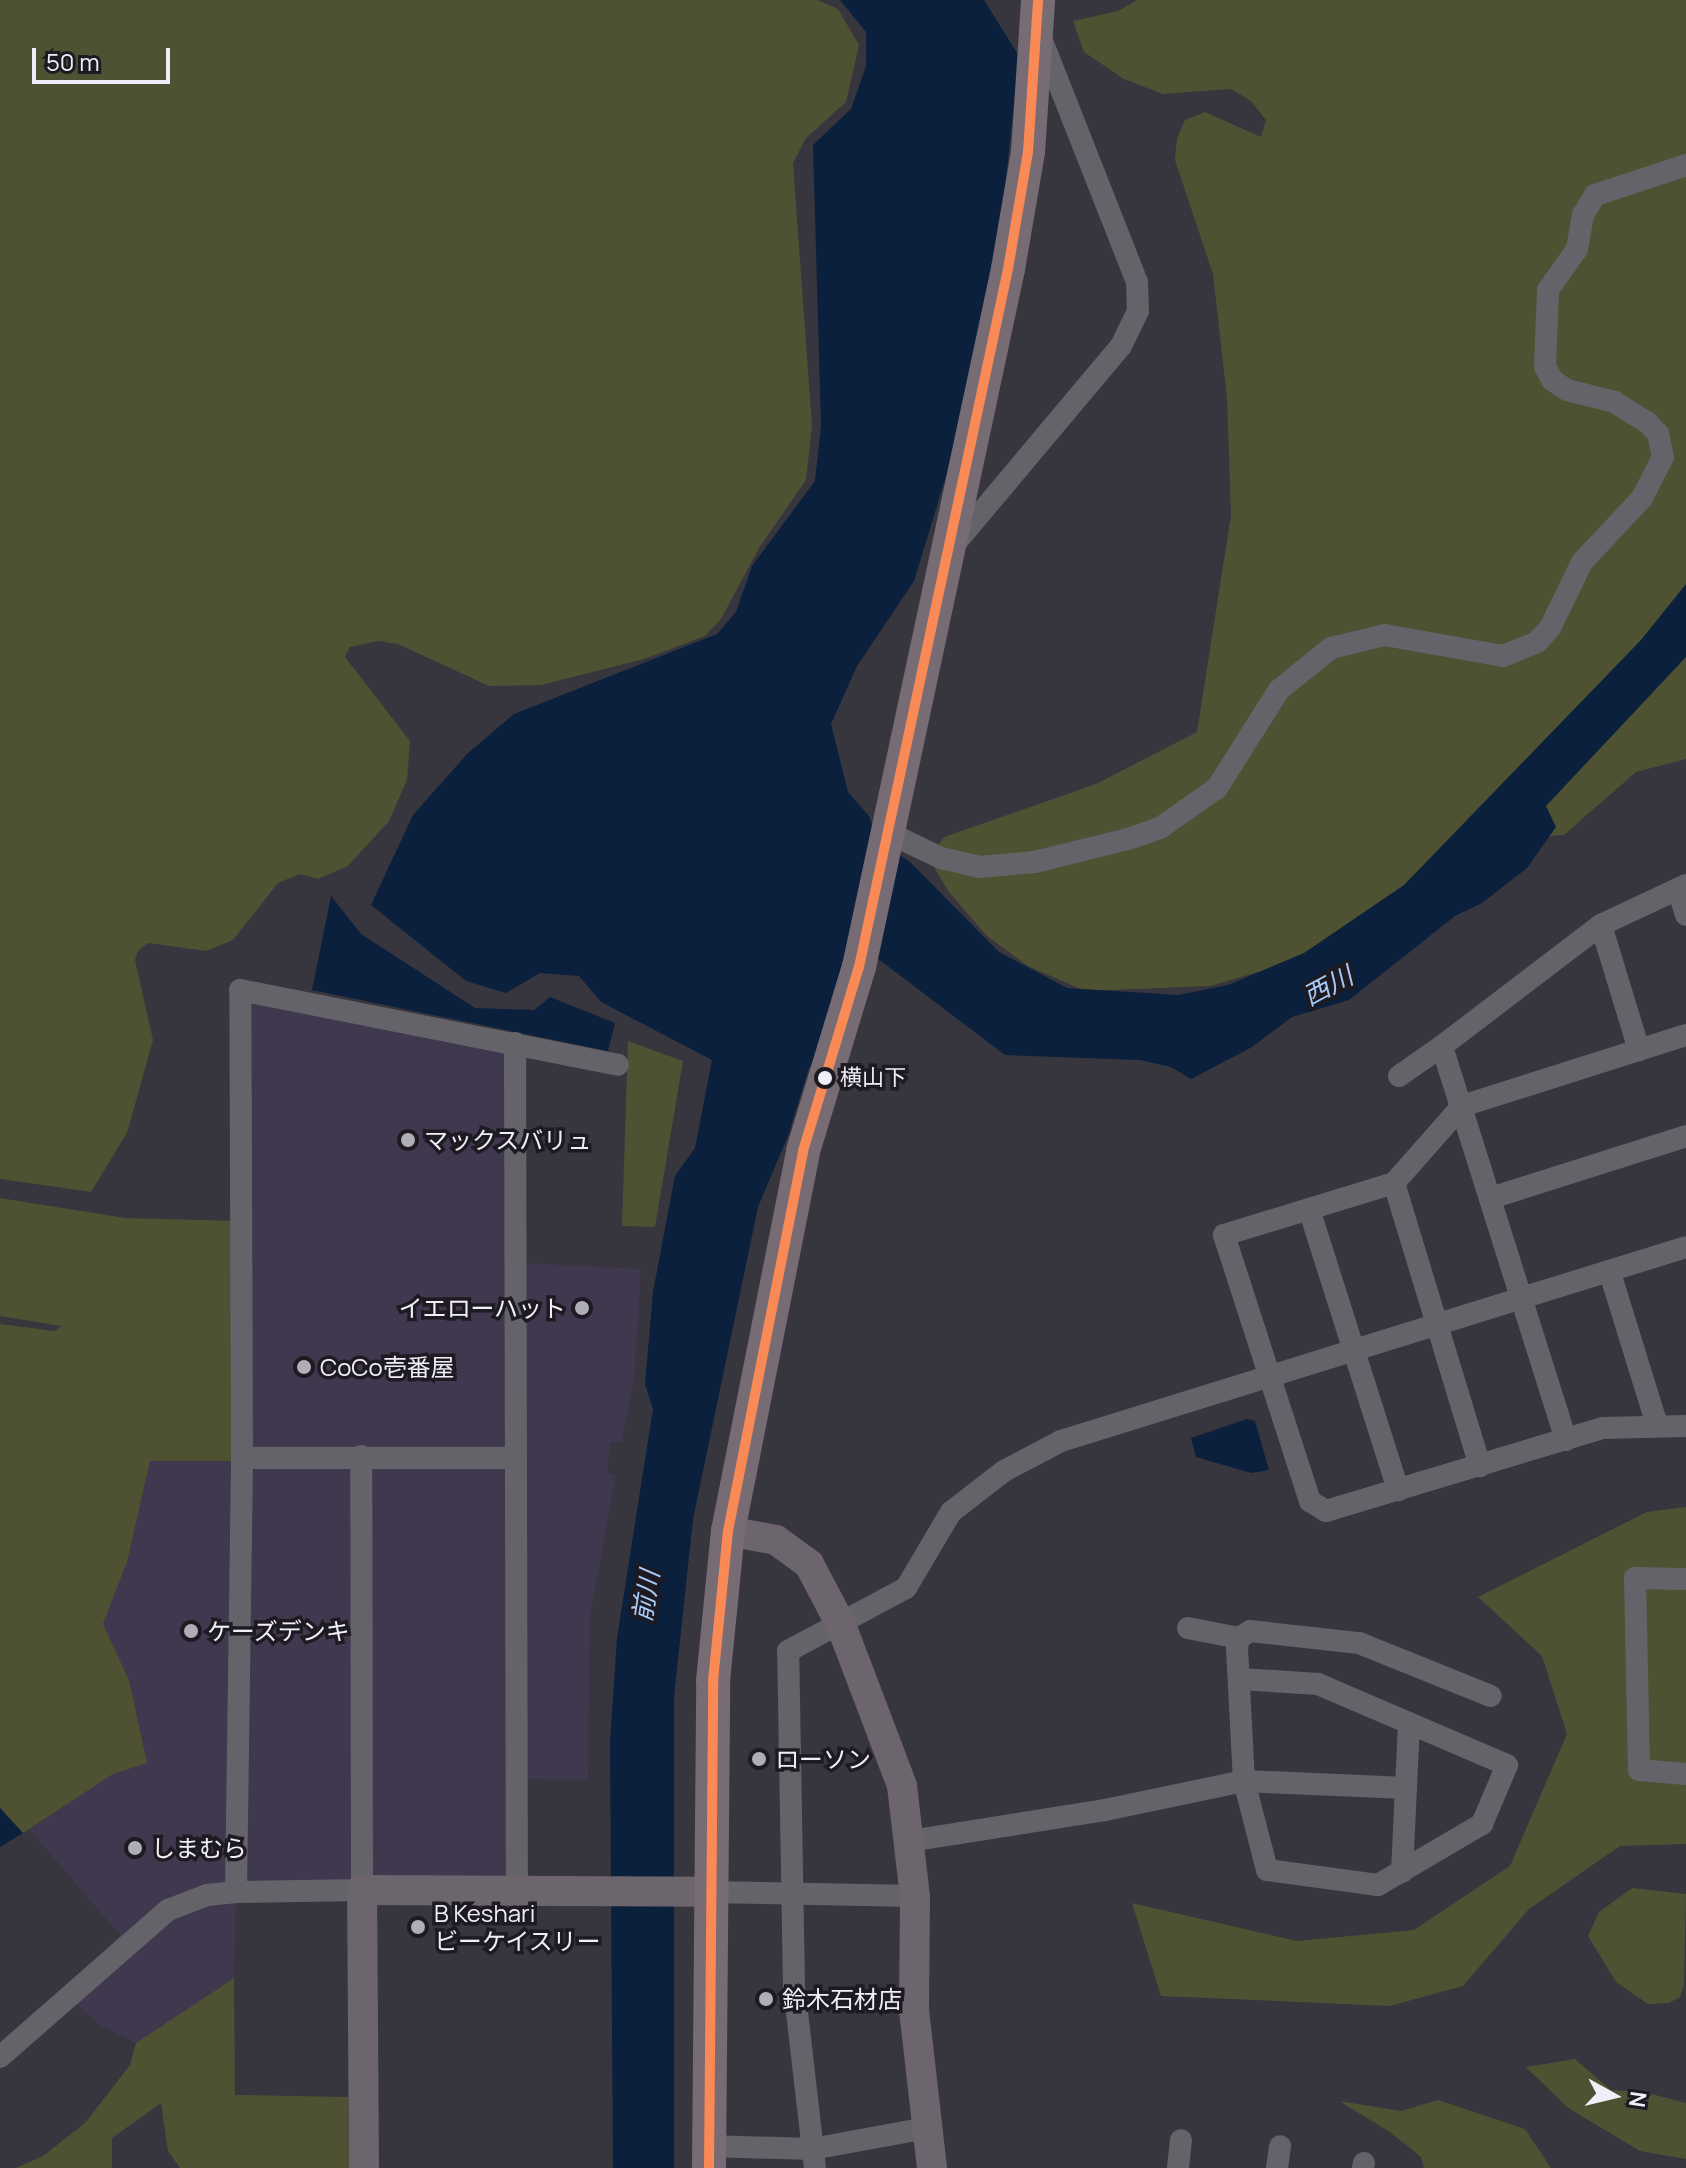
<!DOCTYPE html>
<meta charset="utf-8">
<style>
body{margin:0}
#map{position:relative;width:1686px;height:2168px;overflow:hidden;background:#37353e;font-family:Manrope,"Noto Sans JP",sans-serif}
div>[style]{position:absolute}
.built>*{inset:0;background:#3f384e}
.green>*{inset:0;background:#4e5232}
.water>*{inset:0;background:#0a203c}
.street>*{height:22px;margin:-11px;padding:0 11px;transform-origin:11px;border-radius:11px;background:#65636a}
.secondary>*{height:30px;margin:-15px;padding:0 15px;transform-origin:15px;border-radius:15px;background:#6d656d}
.primary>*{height:34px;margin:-17px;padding:0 17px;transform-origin:17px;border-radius:17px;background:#776b74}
.bus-1>*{height:10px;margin:-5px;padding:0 5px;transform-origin:5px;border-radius:5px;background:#f98a56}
.dots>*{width:22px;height:22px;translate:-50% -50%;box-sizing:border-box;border:4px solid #1d1a22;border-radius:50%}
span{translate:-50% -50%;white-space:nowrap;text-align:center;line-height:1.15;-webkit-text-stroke:7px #1d1a22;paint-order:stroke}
.bus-label{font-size:22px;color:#f1eef9}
.left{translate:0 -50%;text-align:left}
.poi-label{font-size:24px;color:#f1eef9}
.right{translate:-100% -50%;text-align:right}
.water-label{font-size:26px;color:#a5caf8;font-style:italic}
.north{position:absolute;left:1574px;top:2056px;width:80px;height:80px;-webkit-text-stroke:6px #1d1a22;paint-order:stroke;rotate:98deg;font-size:22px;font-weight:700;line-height:32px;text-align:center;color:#f1eef9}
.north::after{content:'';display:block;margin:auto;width:28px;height:36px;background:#f1eef9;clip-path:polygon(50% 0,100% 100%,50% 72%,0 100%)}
.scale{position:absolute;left:32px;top:48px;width:138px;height:36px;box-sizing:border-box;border:4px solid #f1eef9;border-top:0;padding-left:10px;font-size:24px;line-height:28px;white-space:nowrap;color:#f1eef9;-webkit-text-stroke:6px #1d1a22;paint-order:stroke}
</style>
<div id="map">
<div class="built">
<i style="clip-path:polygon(243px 996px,527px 1054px,524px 1263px,641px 1269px,634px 1379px,622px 1442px,611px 1442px,607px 1473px,616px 1475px,590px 1616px,588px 1780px,522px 1779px,524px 1904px,236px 1899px,234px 1978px,136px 2043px,100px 2025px,63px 1993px,120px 1935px,29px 1829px,113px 1774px,129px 1680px,103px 1624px,127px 1562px,150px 1461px,232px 1461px)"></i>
</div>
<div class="green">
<i style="clip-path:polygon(0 0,817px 0,838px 9px,859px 45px,846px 102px,806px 138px,793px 163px,812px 426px,806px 480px,759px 548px,721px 619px,705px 636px,644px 659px,541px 685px,489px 686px,398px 644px,378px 641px,350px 647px,345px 657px,410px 741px,407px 780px,389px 821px,348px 866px,318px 879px,300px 874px,278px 883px,233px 940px,206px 951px,148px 943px,138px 951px,135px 960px,153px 1040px,127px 1133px,91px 1192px,0 1179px)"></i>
<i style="clip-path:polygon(1137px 0,1686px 0,1686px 759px,1636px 772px,1564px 835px,1447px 844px,1383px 909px,1303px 959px,1210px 986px,1085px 991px,1028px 966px,987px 936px,948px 891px,929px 858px,944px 837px,1096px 784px,1197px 732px,1231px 515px,1227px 398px,1213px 274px,1175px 160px,1177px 138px,1185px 120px,1205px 112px,1261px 137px,1266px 120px,1251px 101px,1231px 89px,1163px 94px,1124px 79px,1084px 52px,1073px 21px,1118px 11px)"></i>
<i style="clip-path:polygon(628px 1041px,683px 1061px,655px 1227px,622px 1226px)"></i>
<i style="clip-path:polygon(0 1198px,125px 1218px,237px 1221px,233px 1461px,150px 1461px,127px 1562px,103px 1624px,129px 1680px,147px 1763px,113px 1774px,23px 1833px,0 1808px,0 1324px,55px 1331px,61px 1326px,0 1316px)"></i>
<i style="clip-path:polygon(1686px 1507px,1686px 1844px,1620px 1846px,1529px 1909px,1463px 1986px,1390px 2006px,1161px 1996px,1132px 1903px,1297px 1941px,1414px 1930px,1510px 1866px,1567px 1734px,1542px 1656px,1478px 1597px,1647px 1512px)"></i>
<i style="clip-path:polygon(1632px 1888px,1686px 1894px,1684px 1985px,1680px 1997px,1669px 2003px,1648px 2004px,1616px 1982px,1588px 1936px,1599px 1912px)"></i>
<i style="clip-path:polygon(234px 1978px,235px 2095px,348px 2097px,349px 2168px,180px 2168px,168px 2151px,161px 2103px,112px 2138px,112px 2168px,16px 2168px,43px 2156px,85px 2123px,130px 2065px,136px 2043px)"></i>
<i style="clip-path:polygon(1575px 2059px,1611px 2090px,1644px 2092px,1686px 2103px,1686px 2159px,1640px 2151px,1568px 2108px,1526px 2067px)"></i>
<i style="clip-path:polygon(1438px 2100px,1525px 2129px,1551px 2168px,1424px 2168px,1421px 2157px,1390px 2132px,1339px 2101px,1401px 2111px)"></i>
</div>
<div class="water">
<i style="clip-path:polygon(840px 0,984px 0,1019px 56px,999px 245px,950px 463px,914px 581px,857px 666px,831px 724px,848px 792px,869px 816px,876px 837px,911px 863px,999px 952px,1067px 988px,1178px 995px,1228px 985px,1304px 953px,1404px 885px,1641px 640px,1686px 584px,1686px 657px,1546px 806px,1556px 827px,1527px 868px,1482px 903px,1455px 916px,1349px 1000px,1292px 1017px,1252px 1047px,1191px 1079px,1171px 1067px,1140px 1060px,1005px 1055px,848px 936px,826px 1047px,809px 1068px,788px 1136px,758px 1207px,693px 1519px,674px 1697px,674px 2168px,613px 2168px,610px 1741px,617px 1638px,653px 1409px,645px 1384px,653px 1292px,675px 1176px,695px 1148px,712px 1060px,601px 1002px,579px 976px,540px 973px,506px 993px,466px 981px,371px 905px,413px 815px,468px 753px,514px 714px,717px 634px,736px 612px,752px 566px,815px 481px,821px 426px,813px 145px,851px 109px,866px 66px,866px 32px)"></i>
<i style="clip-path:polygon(331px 896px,361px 934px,475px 1008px,534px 1010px,550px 997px,615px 1023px,608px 1051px,312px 990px)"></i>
<i style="clip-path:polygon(1247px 1419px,1255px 1421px,1269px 1470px,1251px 1473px,1196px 1457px,1191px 1438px)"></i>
<i style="clip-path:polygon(0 1808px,23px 1833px,0 1847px)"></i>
</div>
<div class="street">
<i style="left:953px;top:546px;width:261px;rotate:-50deg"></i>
<i style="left:1121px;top:346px;width:39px;rotate:-64deg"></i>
<i style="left:1138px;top:311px;width:29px;rotate:-92deg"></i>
<i style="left:1137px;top:282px;width:264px;rotate:-111.5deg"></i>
<i style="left:889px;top:833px;width:58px;rotate:25.7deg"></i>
<i style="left:941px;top:858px;width:39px;rotate:13deg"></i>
<i style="left:979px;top:867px;width:56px;rotate:-5.1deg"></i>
<i style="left:1035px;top:862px;width:96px;rotate:-13.9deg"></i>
<i style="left:1128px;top:839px;width:34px;rotate:-19deg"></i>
<i style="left:1160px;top:828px;width:70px;rotate:-35.1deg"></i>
<i style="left:1217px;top:788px;width:116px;rotate:-57.7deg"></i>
<i style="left:1279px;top:690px;width:67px;rotate:-38.9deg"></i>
<i style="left:1331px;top:648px;width:56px;rotate:-13.5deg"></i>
<i style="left:1385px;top:635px;width:120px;rotate:10.1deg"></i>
<i style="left:1503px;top:656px;width:37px;rotate:-22deg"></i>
<i style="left:1537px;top:642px;width:19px;rotate:-47deg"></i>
<i style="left:1550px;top:628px;width:73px;rotate:-64.1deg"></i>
<i style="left:1582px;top:562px;width:88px;rotate:-46.8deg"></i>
<i style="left:1642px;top:498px;width:46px;rotate:-62.9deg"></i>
<i style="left:1663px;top:457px;width:24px;rotate:-102deg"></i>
<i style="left:1658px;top:434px;width:15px;rotate:-132deg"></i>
<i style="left:1648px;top:423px;width:39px;rotate:-148deg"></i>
<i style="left:1615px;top:402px;width:49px;rotate:-166deg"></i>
<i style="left:1567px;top:390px;width:18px;rotate:-146deg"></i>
<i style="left:1552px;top:380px;width:16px;rotate:-117deg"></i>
<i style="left:1545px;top:366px;width:76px;rotate:-87.7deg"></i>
<i style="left:1548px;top:290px;width:50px;rotate:-54.7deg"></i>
<i style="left:1577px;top:249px;width:35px;rotate:-80deg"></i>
<i style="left:1583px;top:215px;width:23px;rotate:-59deg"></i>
<i style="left:1595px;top:195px;width:96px;rotate:-18.2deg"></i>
<i style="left:1678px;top:889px;width:27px;rotate:73deg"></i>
<i style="left:1601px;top:925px;width:131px;rotate:73.1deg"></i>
<i style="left:1686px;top:1035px;width:235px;rotate:162.4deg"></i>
<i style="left:1462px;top:1106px;width:103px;rotate:131.4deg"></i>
<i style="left:1394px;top:1183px;width:178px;rotate:163deg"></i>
<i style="left:1224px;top:1235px;width:280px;rotate:72.1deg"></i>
<i style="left:1310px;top:1501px;width:19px;rotate:32deg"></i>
<i style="left:1326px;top:1511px;width:289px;rotate:-16.7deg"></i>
<i style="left:1603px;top:1428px;width:83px;rotate:-1.4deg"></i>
<i style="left:515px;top:1043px;width:849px;rotate:89.87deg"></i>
<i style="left:1399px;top:1076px;width:52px;rotate:-34.9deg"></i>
<i style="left:1394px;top:1183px;width:296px;rotate:73.1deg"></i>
<i style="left:1491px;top:1198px;width:205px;rotate:-17.6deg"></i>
<i style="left:1309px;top:1209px;width:295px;rotate:72.4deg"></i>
<i style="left:1610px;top:1273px;width:159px;rotate:72.8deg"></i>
<i style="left:1566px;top:1440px;width:413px;rotate:-107.5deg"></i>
<i style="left:1442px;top:1046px;width:200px;rotate:-37.3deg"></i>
<i style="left:1601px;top:925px;width:94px;rotate:-25.2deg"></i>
<i style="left:242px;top:1458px;width:272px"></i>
<i style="left:1686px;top:1579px;width:51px;rotate:-178.9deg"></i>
<i style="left:1635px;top:1578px;width:192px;rotate:88.8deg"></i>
<i style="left:1639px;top:1770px;width:47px;rotate:4.9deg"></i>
<i style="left:1188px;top:1628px;width:52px;rotate:11.1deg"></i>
<i style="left:1239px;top:1638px;width:10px;rotate:101deg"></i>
<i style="left:1237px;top:1648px;width:133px;rotate:87deg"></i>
<i style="left:1244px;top:1781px;width:92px;rotate:75.5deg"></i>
<i style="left:1267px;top:1870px;width:112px;rotate:7.7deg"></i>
<i style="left:1378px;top:1885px;width:121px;rotate:-30.4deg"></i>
<i style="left:1482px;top:1824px;width:64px;rotate:-67deg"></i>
<i style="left:1507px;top:1765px;width:206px;rotate:-156.8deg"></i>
<i style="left:1318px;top:1684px;width:78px;rotate:-176.3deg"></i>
<i style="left:1239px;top:1638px;width:13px;rotate:-32deg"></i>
<i style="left:1250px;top:1631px;width:110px;rotate:6.3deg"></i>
<i style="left:1359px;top:1643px;width:142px;rotate:21.9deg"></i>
<i style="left:910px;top:1841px;width:197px;rotate:-9deg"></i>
<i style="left:1105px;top:1810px;width:142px;rotate:-11.8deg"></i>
<i style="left:1244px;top:1781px;width:162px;rotate:2.5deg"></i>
<i style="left:1402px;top:1872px;width:149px;rotate:-87.3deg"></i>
<i style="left:236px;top:1892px;width:434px;rotate:-89.2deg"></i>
<i style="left:242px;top:1458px;width:468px;rotate:-90.2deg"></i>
<i style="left:240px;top:990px;width:385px;rotate:11.2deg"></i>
<i style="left:710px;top:1892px;width:205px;rotate:1.1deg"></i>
<i style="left:0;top:2057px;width:223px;rotate:-41.2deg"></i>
<i style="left:168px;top:1910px;width:42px;rotate:-21deg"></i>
<i style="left:207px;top:1895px;width:29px;rotate:-6deg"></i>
<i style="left:236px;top:1892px;width:126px;rotate:-0.9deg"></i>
<i style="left:362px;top:1890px;width:434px;rotate:-90.1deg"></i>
<i style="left:709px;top:2146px;width:103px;rotate:1.7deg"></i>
<i style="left:812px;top:2149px;width:116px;rotate:-10.4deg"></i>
<i style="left:815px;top:2168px;width:183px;rotate:-96.6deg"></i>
<i style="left:794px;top:1986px;width:335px;rotate:-91deg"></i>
<i style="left:788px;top:1651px;width:134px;rotate:-28.1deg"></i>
<i style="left:906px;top:1588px;width:88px;rotate:-59.4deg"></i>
<i style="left:951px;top:1512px;width:67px;rotate:-37.7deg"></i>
<i style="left:1004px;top:1471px;width:64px;rotate:-27.8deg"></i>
<i style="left:1061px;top:1441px;width:654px;rotate:-17.24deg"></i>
<i style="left:1178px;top:2168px;width:28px;rotate:-84deg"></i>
<i style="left:1277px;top:2168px;width:22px;rotate:-82deg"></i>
<i style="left:1363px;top:2168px;width:5px;rotate:-79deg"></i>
</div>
<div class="secondary">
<i style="left:728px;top:1531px;width:49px;rotate:10.6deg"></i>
<i style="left:776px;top:1540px;width:41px;rotate:36deg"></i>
<i style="left:809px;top:1564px;width:69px;rotate:62.3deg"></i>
<i style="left:841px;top:1625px;width:172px;rotate:69.2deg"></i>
<i style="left:902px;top:1786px;width:111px;rotate:83.3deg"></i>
<i style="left:915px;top:1896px;width:114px;rotate:90.5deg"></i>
<i style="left:914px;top:2010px;width:159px;rotate:83.5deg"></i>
<i style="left:364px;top:2168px;width:278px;rotate:-90.4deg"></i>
<i style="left:362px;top:1890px;width:348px;rotate:0.3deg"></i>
</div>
<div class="primary">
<i style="left:709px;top:2168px;width:487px;rotate:-89.5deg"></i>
<i style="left:713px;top:1681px;width:151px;rotate:-84.3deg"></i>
<i style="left:728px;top:1531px;width:387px;rotate:-78.8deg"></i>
<i style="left:803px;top:1151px;width:192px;rotate:-73.1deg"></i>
<i style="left:859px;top:967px;width:714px;rotate:-77.95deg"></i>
<i style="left:1008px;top:269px;width:119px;rotate:-80.3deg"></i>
<i style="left:1028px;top:152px;width:152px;rotate:-86.2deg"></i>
</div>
<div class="bus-1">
<i style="left:709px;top:2168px;width:487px;rotate:-89.5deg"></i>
<i style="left:713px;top:1681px;width:151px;rotate:-84.3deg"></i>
<i style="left:728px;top:1531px;width:387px;rotate:-78.8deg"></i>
<i style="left:803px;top:1151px;width:192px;rotate:-73.1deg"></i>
<i style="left:859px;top:967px;width:714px;rotate:-77.95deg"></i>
<i style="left:1008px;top:269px;width:119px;rotate:-80.3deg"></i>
<i style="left:1028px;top:152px;width:152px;rotate:-86.2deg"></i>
</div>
<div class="dots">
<i style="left:825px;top:1078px;background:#f1eef9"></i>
<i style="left:408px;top:1140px;background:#b0adb8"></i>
<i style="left:582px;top:1308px;background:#b0adb8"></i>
<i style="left:304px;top:1367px;background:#b0adb8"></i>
<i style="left:191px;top:1631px;background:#b0adb8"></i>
<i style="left:759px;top:1759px;background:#b0adb8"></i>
<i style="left:135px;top:1848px;background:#b0adb8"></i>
<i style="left:418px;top:1927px;background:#b0adb8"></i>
<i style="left:766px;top:1999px;background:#b0adb8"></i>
</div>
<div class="bus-label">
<span class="left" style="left:840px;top:1078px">横山下</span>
</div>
<div class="poi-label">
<span class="left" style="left:424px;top:1140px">マックスバリュ</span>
<span class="right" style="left:566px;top:1308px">イエローハット</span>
<span class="left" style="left:320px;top:1367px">CoCo壱番屋</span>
<span class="left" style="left:207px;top:1631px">ケーズデンキ</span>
<span class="left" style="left:775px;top:1759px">ローソン</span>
<span class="left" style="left:151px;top:1848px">しまむら</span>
<span class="left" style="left:434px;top:1927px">B Keshari<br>ビーケイスリー</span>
<span class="left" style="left:782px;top:1999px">鈴木石材店</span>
</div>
<div class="water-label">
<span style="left:1328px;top:986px;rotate:-28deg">西川</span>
<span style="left:646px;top:1596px;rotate:-81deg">前川</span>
</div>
<div class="north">N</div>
<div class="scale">50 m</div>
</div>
